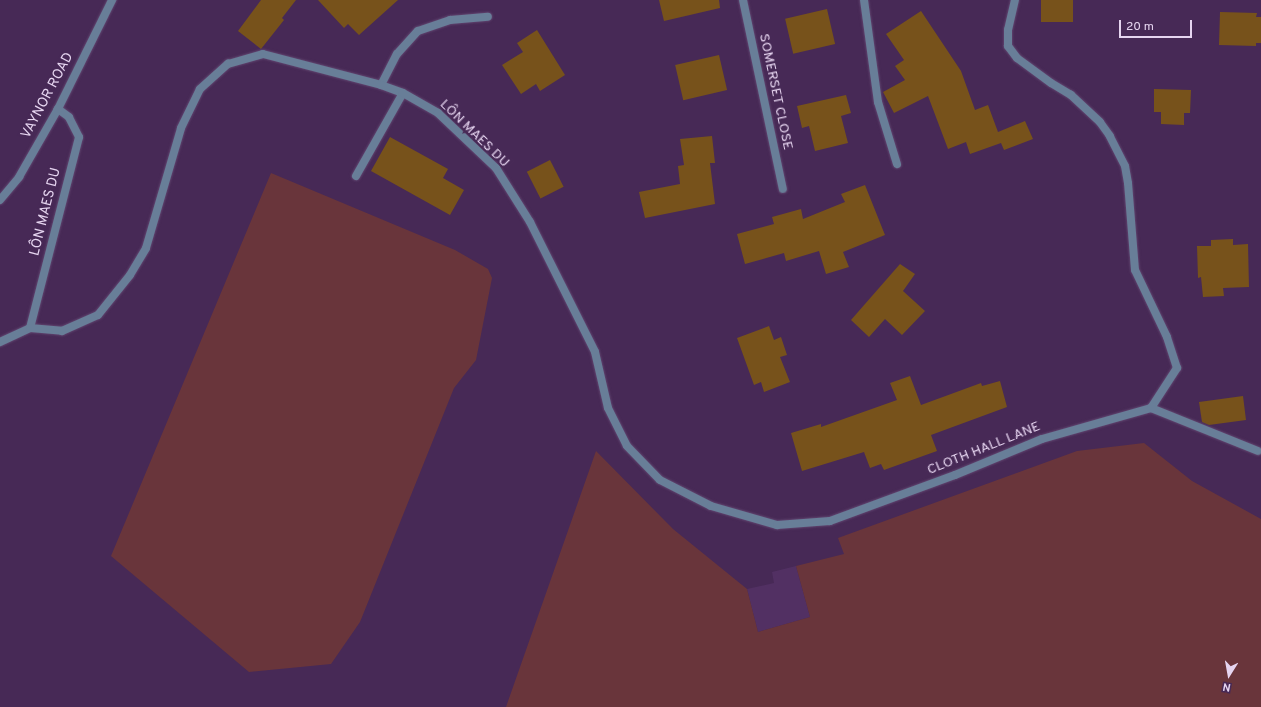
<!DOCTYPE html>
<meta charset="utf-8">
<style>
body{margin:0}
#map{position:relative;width:1261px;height:707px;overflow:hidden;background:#472956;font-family:Overpass,sans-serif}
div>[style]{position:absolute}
.built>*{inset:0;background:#523063}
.green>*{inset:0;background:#69353b}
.building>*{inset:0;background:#77521b;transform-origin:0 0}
.roads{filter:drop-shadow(0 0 1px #60456f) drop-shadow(0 0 1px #60456f)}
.service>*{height:8px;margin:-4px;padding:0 4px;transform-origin:4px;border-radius:4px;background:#687e98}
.minor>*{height:8px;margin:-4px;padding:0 4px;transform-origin:4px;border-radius:4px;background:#687e98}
.tertiary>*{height:8px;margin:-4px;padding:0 4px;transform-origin:4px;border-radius:4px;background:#687e98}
span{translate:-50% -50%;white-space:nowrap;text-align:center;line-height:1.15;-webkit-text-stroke:4px #472956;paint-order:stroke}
.street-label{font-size:14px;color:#e6d5f0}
.north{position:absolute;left:1209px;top:655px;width:40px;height:40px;-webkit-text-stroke:3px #472956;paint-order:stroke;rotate:191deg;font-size:11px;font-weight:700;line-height:16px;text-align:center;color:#e6d5f0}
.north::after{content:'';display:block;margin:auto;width:14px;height:18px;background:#e6d5f0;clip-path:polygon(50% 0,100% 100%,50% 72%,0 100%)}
.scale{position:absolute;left:1119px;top:20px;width:73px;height:18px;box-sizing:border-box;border:2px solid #e6d5f0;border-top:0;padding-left:5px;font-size:12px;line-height:14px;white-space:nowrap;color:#e6d5f0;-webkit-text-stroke:3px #472956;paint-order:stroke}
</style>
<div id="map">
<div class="built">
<i style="clip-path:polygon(796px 566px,810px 617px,758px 632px,747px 589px,774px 583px,772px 572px)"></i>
</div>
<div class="green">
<i style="clip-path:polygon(271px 173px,455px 250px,488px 269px,492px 278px,476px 360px,454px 388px,360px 622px,331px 664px,249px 672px,111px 556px)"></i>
<i style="clip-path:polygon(1144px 443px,1192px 481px,1261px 519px,1261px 707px,506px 707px,596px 451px,673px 529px,747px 589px,758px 632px,810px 617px,796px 566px,844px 554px,838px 538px,1077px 451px)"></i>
</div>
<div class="building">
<i style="clip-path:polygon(261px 0,296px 0,282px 18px,284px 20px,261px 49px,238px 31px)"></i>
<i style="clip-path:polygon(318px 0,398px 0,359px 35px,348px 24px,344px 28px)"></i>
<i style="clip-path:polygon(659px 0,719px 0,720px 8px,664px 21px)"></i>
<i style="left:1041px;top:0;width:32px;height:22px"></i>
<i style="left:827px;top:9px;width:36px;height:43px;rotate:77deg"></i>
<i style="clip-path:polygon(921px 11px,961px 71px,975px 110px,988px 105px,998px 132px,1025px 121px,1033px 139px,1004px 150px,1001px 143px,970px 154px,966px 142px,948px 149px,928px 96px,894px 113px,883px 92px,905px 80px,895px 66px,904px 60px,886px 34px)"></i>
<i style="clip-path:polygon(1220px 12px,1257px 13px,1256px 17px,1261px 17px,1261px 43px,1256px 43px,1256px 46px,1219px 45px)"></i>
<i style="clip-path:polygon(537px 30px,565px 75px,540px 91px,536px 84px,521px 94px,502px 65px,523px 52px,517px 43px)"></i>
<i style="left:719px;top:55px;width:36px;height:45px;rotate:77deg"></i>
<i style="clip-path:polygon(1154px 89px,1191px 90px,1190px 113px,1184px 113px,1184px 125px,1161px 124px,1161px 112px,1154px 112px)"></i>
<i style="clip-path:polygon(846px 95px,851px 113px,841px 116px,848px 143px,815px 151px,809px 126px,802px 128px,797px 106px)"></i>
<i style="clip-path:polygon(712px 136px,715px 163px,710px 163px,715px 204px,645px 218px,639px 192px,680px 184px,678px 166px,684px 165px,680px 139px)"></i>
<i style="clip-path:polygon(390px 137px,448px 169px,443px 178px,464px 190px,450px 215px,371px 171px)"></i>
<i style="left:550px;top:160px;width:30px;height:26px;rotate:63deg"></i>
<i style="clip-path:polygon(865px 185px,885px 235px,843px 252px,849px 267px,826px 274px,819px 251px,786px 261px,784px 253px,745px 264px,737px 234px,774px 224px,772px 217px,801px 209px,803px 219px,845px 202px,841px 194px)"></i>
<i style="clip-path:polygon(1233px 239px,1233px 245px,1248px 244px,1249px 287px,1223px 288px,1224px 296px,1203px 297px,1201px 277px,1198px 278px,1197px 246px,1211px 246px,1211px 240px)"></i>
<i style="clip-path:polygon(900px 264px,915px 274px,903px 291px,925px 311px,902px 335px,885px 319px,869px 337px,851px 320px)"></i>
<i style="clip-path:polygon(769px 326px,774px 340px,781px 337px,787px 355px,780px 357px,790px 382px,764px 392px,761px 382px,754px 385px,737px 338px)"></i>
<i style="clip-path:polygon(910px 376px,921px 405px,981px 383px,982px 386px,1000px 381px,1007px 407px,931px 435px,937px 451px,884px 470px,881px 464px,870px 468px,864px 452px,802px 471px,791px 433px,821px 424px,821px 427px,897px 400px,890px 383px)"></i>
<i style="clip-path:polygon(1243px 396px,1246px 420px,1209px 425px,1202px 422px,1199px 402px)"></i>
</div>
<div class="roads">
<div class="service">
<i style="left:381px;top:85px;width:35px;rotate:-63deg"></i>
<i style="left:397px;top:54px;width:31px;rotate:-48deg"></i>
<i style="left:418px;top:31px;width:34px;rotate:-19deg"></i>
<i style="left:450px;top:20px;width:38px;rotate:-5deg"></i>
<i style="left:356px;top:176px;width:95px;rotate:-60.5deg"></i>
</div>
<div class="minor">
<i style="left:743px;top:0;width:193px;rotate:78.1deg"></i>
<i style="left:864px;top:0;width:103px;rotate:82.2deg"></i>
<i style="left:878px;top:102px;width:65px;rotate:73deg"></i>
<i style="left:30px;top:328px;width:197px;rotate:-75.6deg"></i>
<i style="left:79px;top:137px;width:22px;rotate:-117deg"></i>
<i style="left:69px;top:117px;width:14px;rotate:-144deg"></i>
<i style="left:0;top:342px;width:33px;rotate:-25deg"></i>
<i style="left:30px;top:328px;width:32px;rotate:5deg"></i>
<i style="left:62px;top:331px;width:39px;rotate:-24deg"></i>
<i style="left:98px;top:315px;width:51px;rotate:-51.3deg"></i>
<i style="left:130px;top:275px;width:31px;rotate:-59deg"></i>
<i style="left:146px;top:248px;width:125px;rotate:-73.7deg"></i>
<i style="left:181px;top:128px;width:43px;rotate:-64deg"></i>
<i style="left:200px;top:89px;width:38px;rotate:-42deg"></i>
<i style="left:228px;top:64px;width:36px;rotate:-16deg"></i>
<i style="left:263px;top:54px;width:122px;rotate:14.7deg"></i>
<i style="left:381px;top:85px;width:23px;rotate:20deg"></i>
<i style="left:403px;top:93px;width:40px;rotate:29.7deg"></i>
<i style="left:438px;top:113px;width:80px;rotate:43.5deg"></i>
<i style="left:496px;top:168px;width:64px;rotate:57.8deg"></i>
<i style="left:530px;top:222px;width:145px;rotate:63.4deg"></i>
<i style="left:595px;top:352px;width:57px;rotate:76.9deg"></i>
<i style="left:608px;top:408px;width:42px;rotate:63.4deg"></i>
<i style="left:627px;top:446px;width:47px;rotate:45.9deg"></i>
<i style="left:660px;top:480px;width:57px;rotate:27deg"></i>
<i style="left:711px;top:506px;width:69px;rotate:16.1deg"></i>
<i style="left:777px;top:525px;width:53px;rotate:-4.3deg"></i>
<i style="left:830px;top:521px;width:133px;rotate:-20.2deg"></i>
<i style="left:955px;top:475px;width:94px;rotate:-22.5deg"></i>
<i style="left:1042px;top:439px;width:113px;rotate:-15.9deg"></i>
<i style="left:1151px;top:408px;width:48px;rotate:-57deg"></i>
<i style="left:1177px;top:368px;width:33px;rotate:-108deg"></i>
<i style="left:1167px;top:337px;width:74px;rotate:-115.5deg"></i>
<i style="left:1135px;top:270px;width:87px;rotate:-94.6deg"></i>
<i style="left:1128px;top:183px;width:17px;rotate:-100deg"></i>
<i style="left:1125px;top:166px;width:34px;rotate:-117deg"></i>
<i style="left:1110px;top:136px;width:17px;rotate:-126deg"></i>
<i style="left:1100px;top:122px;width:40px;rotate:-137deg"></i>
<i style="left:1071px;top:95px;width:23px;rotate:-149deg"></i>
<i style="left:1051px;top:83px;width:42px;rotate:-143.7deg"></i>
<i style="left:1017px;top:58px;width:15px;rotate:-127deg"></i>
<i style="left:1008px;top:46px;width:16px;rotate:-90deg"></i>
<i style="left:1008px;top:30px;width:31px;rotate:-77deg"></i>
<i style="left:1151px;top:408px;width:115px;rotate:21.9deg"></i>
</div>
<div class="tertiary">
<i style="left:0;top:200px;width:30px;rotate:-50deg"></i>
<i style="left:19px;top:177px;width:78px;rotate:-60.2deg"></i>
<i style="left:58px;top:109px;width:122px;rotate:-63.6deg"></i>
</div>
</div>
<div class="street-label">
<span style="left:775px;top:92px;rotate:78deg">SOMERSET CLOSE</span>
<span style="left:48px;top:96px;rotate:-62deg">VAYNOR ROAD</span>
<span style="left:474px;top:134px;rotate:44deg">LÔN MAES DU</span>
<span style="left:46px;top:212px;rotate:-76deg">LÔN MAES DU</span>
<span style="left:984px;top:449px;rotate:-22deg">CLOTH HALL LANE</span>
</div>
<div class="north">N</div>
<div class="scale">20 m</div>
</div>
